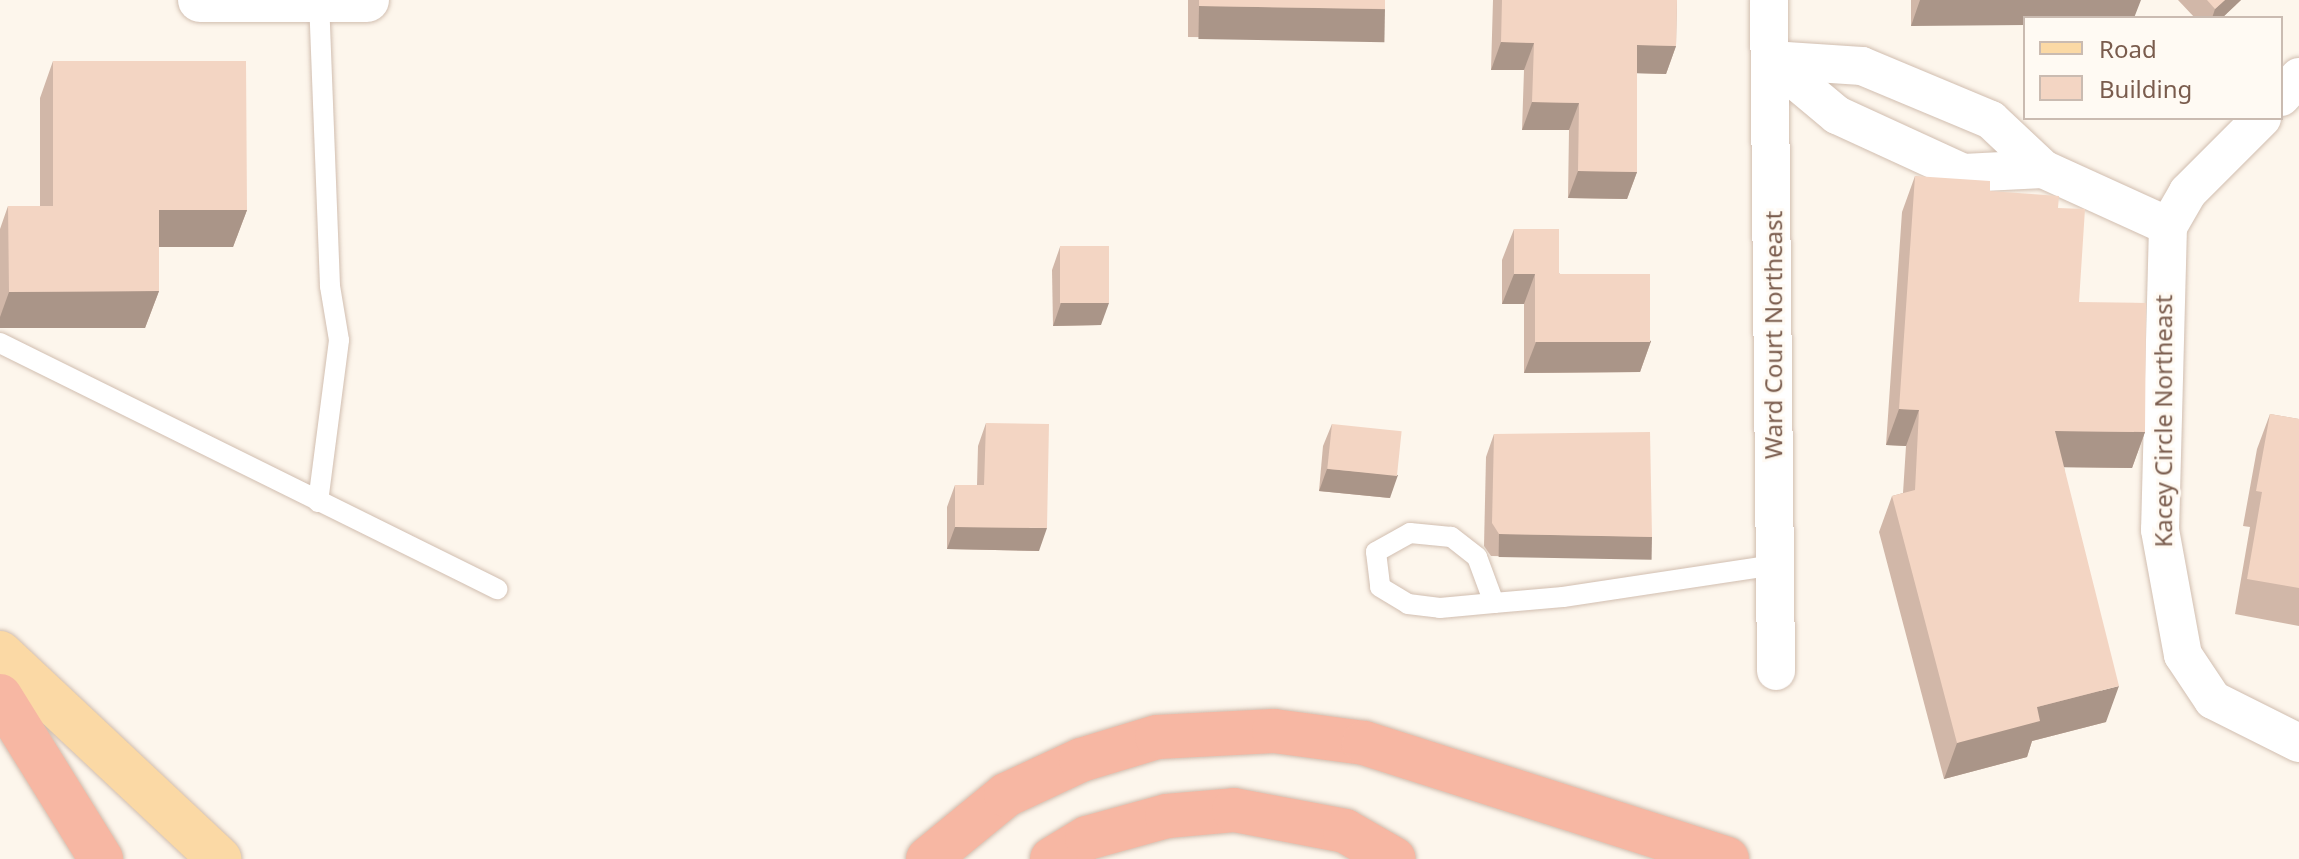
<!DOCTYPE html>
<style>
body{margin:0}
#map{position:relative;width:2299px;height:859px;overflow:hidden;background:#fdf6ec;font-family:"Noto Sans",sans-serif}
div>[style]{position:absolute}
.roads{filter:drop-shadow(0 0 2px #d1beb0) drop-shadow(0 0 2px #d1beb0)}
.lane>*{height:20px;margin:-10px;padding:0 10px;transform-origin:10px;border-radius:10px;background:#fff}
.street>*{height:38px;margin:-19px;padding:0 19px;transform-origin:19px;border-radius:19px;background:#fff}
.secondary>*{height:44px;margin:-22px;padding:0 22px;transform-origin:22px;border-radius:22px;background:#fff}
.primary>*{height:44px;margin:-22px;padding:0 22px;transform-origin:22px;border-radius:22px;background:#fbd9a5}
.highway>*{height:44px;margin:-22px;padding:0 22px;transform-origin:22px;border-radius:22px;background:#f7b7a3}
.wall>*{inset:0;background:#d1b7a8}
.shaded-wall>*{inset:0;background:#aa9588;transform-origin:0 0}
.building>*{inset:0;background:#f3d5c3;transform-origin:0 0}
span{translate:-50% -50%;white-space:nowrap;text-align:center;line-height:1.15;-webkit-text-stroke:6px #fffaf3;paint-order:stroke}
.street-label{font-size:24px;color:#7a5c4d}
.legend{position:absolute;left:2023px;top:16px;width:260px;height:104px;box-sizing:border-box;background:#fffaf3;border:2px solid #cabbb1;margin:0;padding:10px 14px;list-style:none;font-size:24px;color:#7a5c4d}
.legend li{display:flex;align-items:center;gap:16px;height:40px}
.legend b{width:40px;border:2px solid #cabbb1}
</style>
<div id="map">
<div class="roads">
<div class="lane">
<i style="left:0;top:343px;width:555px;rotate:26.33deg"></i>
<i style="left:318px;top:502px;width:163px;rotate:-82.6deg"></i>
<i style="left:339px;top:340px;width:55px;rotate:-99.5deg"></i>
<i style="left:330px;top:286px;width:285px;rotate:-92.2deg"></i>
<i style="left:1494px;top:603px;width:49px;rotate:-110.3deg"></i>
<i style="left:1477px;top:557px;width:33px;rotate:-142deg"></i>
<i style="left:1451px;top:537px;width:41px;rotate:-174.4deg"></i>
<i style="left:1410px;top:533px;width:39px;rotate:151deg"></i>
<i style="left:1376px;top:552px;width:35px;rotate:83deg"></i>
<i style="left:1380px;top:587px;width:33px;rotate:31deg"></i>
<i style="left:1408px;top:604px;width:32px;rotate:7deg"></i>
<i style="left:1440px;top:608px;width:54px;rotate:-5.3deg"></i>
<i style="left:1494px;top:603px;width:69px;rotate:-5deg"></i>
<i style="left:1563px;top:597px;width:214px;rotate:-8.6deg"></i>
</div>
<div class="street">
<i style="left:1769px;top:0;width:671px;rotate:89.4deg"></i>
<i style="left:1771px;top:60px;width:91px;rotate:3.8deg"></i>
<i style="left:1862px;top:66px;width:140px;rotate:22.7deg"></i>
<i style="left:1991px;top:120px;width:71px;rotate:43.3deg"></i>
<i style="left:2043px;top:169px;width:137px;rotate:24.5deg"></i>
<i style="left:1771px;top:60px;width:86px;rotate:39.8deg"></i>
<i style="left:1837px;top:115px;width:139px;rotate:24.7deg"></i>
<i style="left:1963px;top:173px;width:80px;rotate:-2.9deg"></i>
<i style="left:2281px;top:97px;width:27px;rotate:-48deg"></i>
<i style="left:2262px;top:118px;width:105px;rotate:135deg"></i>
<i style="left:2188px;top:192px;width:39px;rotate:120deg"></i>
<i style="left:2168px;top:226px;width:304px;rotate:91.5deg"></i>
<i style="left:2160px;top:530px;width:127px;rotate:79.6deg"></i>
<i style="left:2183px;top:655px;width:54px;rotate:56.3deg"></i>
<i style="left:2213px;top:700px;width:96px;rotate:26.6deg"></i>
</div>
<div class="secondary">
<i style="left:200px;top:0;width:167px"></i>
</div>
<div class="primary">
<i style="left:0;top:653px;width:301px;rotate:43.2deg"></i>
</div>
<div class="highway">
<i style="left:0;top:696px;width:192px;rotate:58.2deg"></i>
<i style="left:928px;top:859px;width:101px;rotate:-39.4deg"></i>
<i style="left:1006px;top:795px;width:83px;rotate:-25deg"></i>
<i style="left:1081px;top:760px;width:79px;rotate:-16.8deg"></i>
<i style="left:1157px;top:737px;width:117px;rotate:-2.9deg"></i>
<i style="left:1274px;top:731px;width:91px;rotate:7.6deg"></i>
<i style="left:1364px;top:743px;width:381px;rotate:17.7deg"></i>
<i style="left:1052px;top:859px;width:41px;rotate:-31deg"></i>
<i style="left:1087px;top:838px;width:83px;rotate:-15.4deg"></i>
<i style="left:1167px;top:816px;width:67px;rotate:-5.1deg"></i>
<i style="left:1234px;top:810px;width:113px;rotate:10.7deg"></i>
<i style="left:1345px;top:831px;width:56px;rotate:29.7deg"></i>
</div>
</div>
<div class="wall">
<i style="clip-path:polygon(1188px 0,1385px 0,1385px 9px,1374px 39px,1188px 37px)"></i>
<i style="clip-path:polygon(1493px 0,1677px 0,1676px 46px,1666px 74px,1637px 73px,1637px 172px,1627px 199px,1568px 198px,1569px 130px,1522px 130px,1524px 70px,1491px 70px)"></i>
<i style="clip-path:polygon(1911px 0,2141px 0,1911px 26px)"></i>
<i style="clip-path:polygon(2178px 0,2241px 0,2222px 18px,2195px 18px)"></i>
<i style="clip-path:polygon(53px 61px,247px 210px,233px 247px,159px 247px,159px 291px,145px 328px,0 328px,0 229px,8px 206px,40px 206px,40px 98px)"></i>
<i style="clip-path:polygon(1915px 176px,1990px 191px,2058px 208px,2079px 302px,2145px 432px,2132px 468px,2064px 467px,2106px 722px,2032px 741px,2027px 757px,1944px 779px,1879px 532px,1892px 496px,1903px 493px,1906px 446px,1886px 445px,1902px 212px)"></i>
<i style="clip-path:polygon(1514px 229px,1560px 274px,1651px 341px,1640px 372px,1524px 373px,1524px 304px,1502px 304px,1502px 260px)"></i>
<i style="clip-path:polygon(1060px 247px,1101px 325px,1053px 326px,1052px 270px)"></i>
<i style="clip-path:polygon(2270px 414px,2299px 419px,2299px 626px,2235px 614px,2250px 527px,2243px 526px,2257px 449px)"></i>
<i style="clip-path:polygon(986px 423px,1039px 551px,947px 549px,947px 507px,955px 485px,977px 485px,978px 446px)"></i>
<i style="clip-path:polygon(1332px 424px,1390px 498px,1319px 491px,1323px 446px)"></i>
<i style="clip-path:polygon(1494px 434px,1652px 537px,1644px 559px,1491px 556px,1484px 546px,1486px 457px)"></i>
</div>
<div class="shaded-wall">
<i style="clip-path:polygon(1920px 0,2141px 0,2134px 18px,2025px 18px,2025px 25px,1911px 26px)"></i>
<i style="clip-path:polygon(2225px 0,2241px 0,2222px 18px,2212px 18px,2215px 9px)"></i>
<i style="left:1199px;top:6px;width:186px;height:33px;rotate:1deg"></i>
<i style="clip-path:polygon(1501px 42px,1534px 43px,1524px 70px,1491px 70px)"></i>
<i style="clip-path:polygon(1637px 45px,1676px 46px,1666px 74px,1627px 73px)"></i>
<i style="clip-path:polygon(1532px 102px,1579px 103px,1569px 130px,1522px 130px)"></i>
<i style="clip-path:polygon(1578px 171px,1637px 172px,1627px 199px,1568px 198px)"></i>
<i style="clip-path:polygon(159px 210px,247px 210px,233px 247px,145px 247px)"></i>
<i style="clip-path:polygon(1514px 274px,1560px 274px,1535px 274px,1524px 304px,1502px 304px)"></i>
<i style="clip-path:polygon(159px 291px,145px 328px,0 328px,0 317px,9px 292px)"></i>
<i style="clip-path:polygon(1061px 303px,1109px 303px,1101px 325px,1053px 326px)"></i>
<i style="clip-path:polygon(1651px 341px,1640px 372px,1524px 373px,1536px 342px)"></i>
<i style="clip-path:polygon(1899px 409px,1919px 410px,1906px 446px,1886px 445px)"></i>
<i style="clip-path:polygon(2055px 431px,2145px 432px,2132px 468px,2042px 467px)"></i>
<i style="clip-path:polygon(1327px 469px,1398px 475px,1390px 498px,1319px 491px)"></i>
<i style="clip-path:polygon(955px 527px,1047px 528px,1039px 551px,947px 549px)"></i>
<i style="left:1499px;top:534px;width:153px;height:23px;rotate:1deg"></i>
<i style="clip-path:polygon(2119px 686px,2106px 722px,2032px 741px,2027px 757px,1944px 779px,1957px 743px,2037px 707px)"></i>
</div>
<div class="building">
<i style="clip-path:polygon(1199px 0,1385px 0,1385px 9px,1199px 6px)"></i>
<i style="clip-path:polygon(1502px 0,1677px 0,1676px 46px,1637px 45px,1637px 172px,1578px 171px,1579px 103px,1532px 102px,1534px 43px,1501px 42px)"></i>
<i style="clip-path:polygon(2207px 0,2225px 0,2215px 9px)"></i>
<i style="clip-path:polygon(53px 61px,246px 61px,247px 210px,159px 210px,159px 291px,9px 292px,8px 206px,53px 206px)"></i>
<i style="clip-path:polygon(1915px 176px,1990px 181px,1990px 191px,2059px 196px,2058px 208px,2085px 209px,2079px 302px,2146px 303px,2145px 432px,2055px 431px,2119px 686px,2037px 707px,2040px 721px,1957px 743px,1892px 496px,1915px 490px,1919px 410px,1899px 409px)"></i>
<i style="left:1514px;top:229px;width:45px;height:45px"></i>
<i style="left:1109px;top:246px;width:57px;height:49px;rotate:90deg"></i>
<i style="left:1535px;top:274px;width:115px;height:68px"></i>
<i style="clip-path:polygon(2270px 414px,2299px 419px,2299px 588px,2247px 579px,2262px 492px,2256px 491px)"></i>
<i style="clip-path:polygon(986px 423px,1049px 424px,1047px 528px,955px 527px,955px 485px,984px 485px)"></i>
<i style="left:1332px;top:424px;width:70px;height:45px;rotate:6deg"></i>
<i style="clip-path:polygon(1650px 432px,1652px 537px,1499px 534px,1492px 523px,1494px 434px)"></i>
</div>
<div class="street-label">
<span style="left:1773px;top:335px;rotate:-90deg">Ward Court Northeast</span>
<span style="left:2163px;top:421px;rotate:-90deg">Kacey Circle Northeast</span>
</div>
<ul class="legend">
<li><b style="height:10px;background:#fbd9a5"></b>Road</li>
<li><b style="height:22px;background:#f3d5c3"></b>Building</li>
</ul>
</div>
